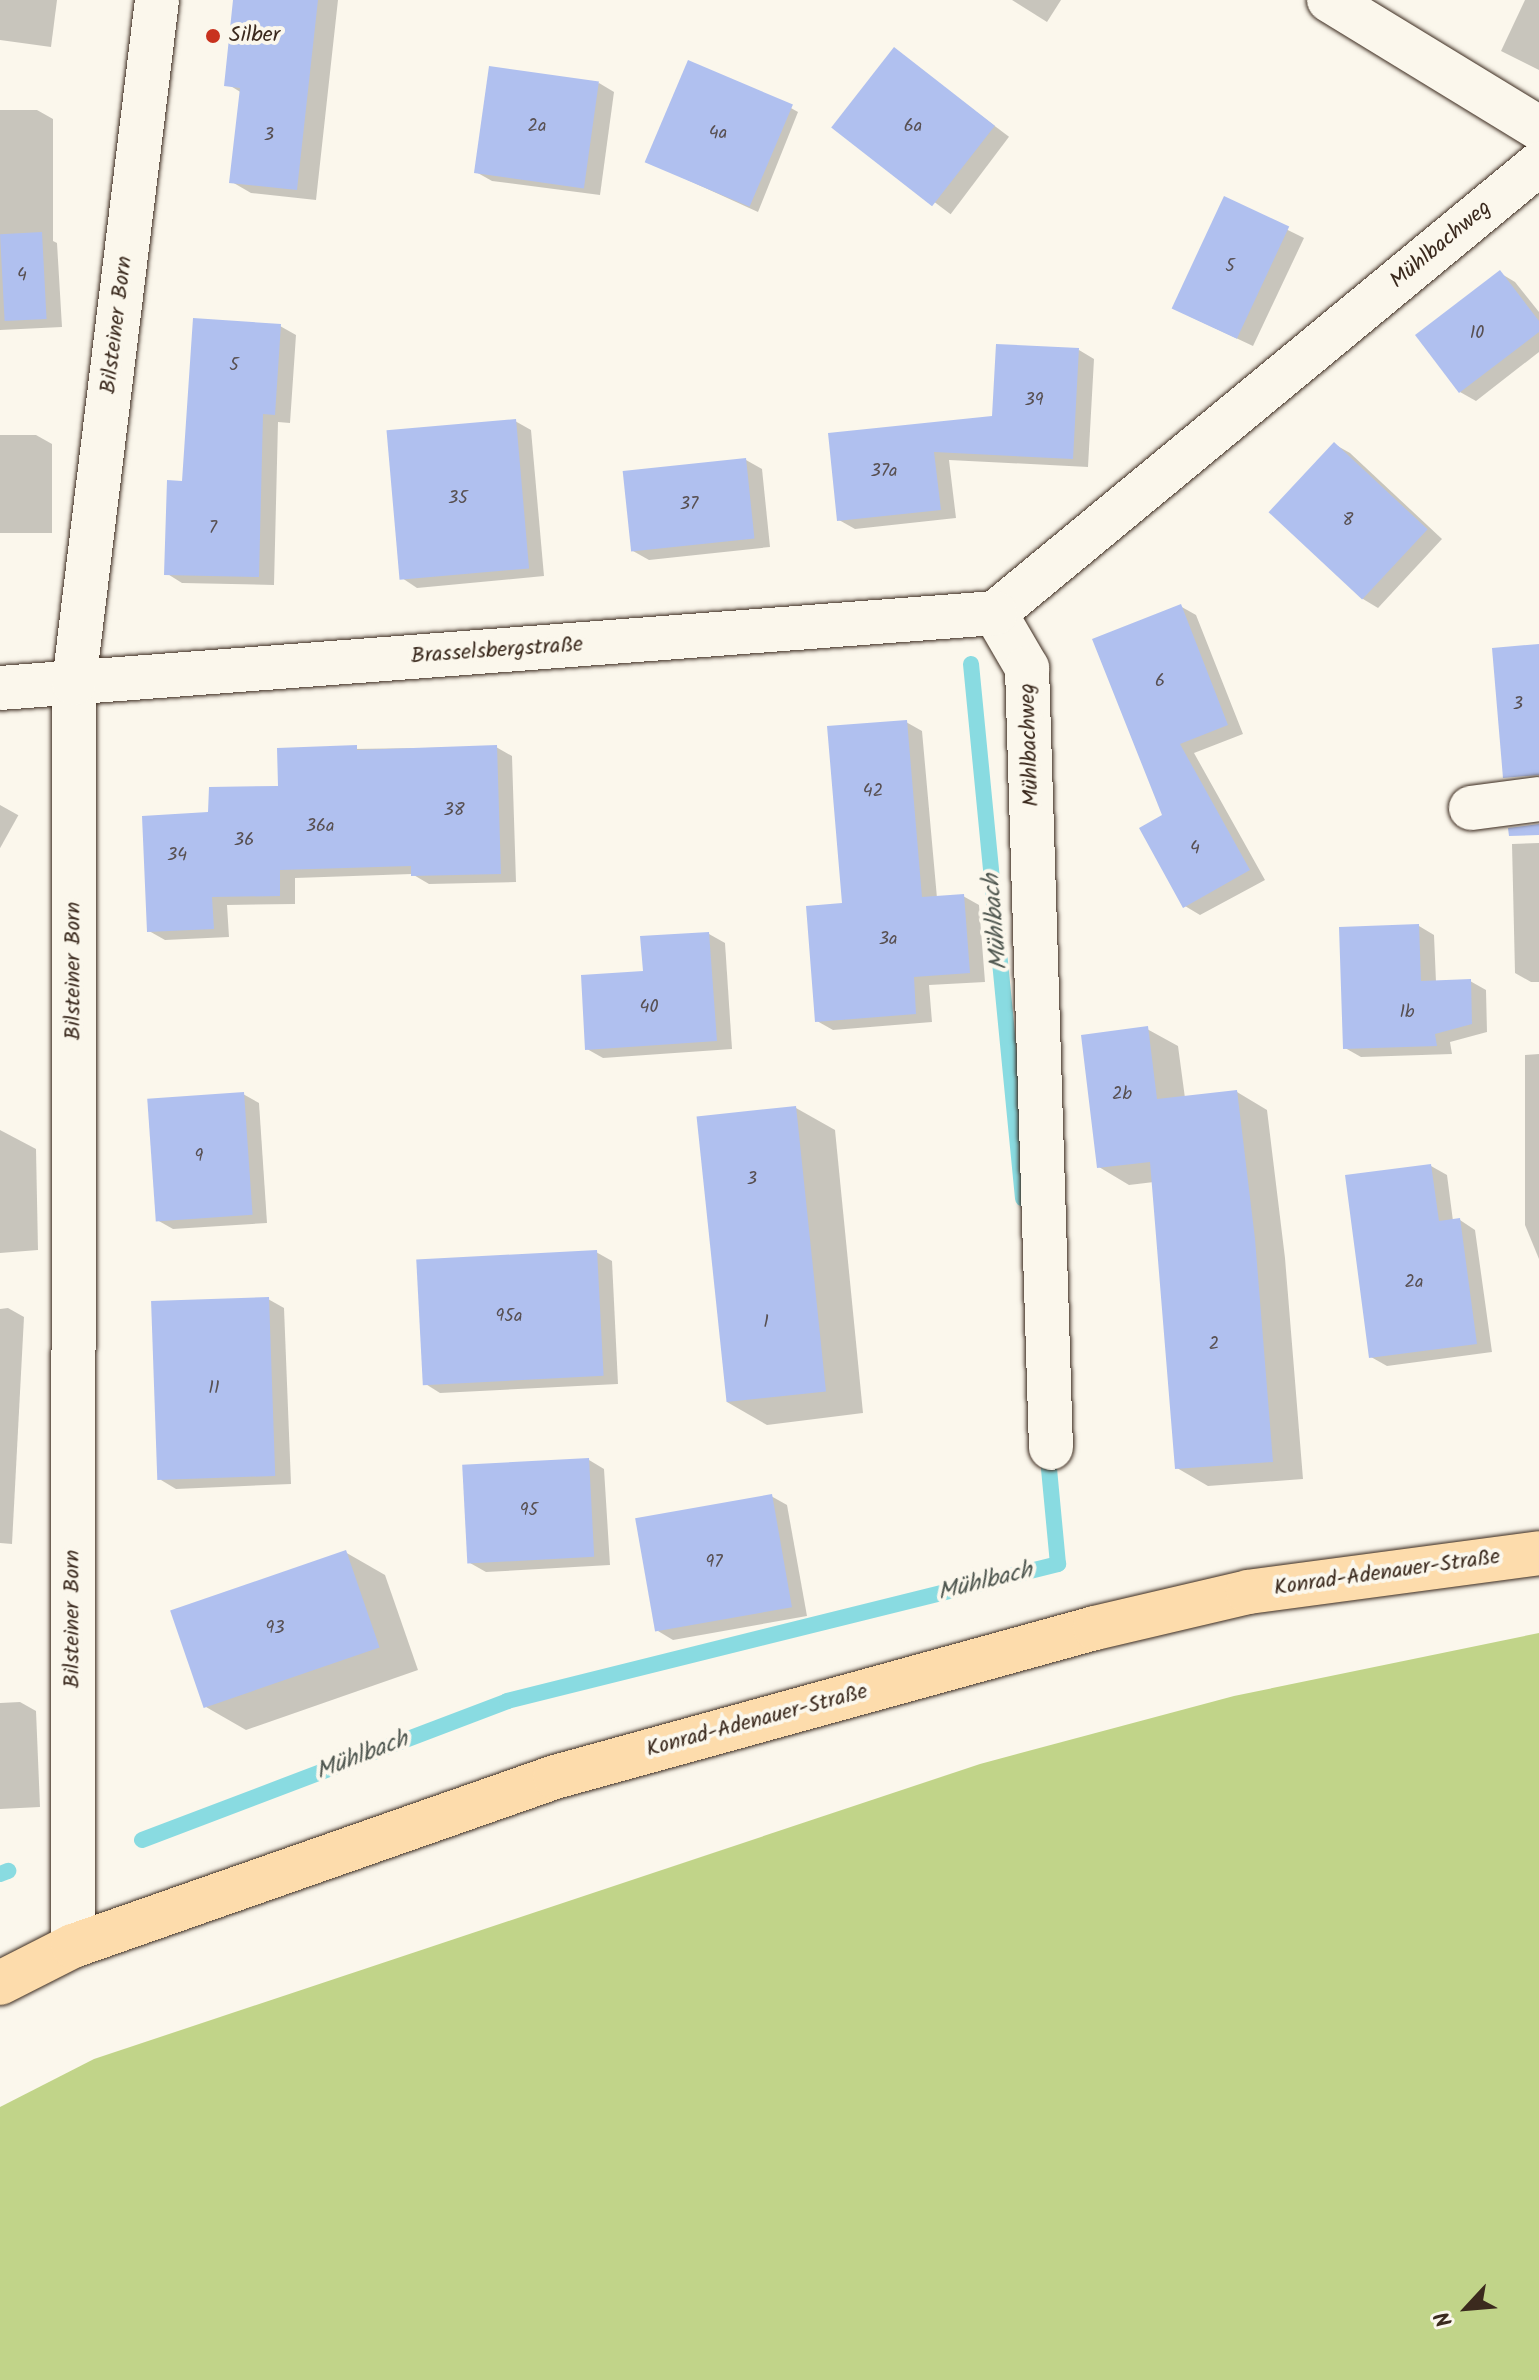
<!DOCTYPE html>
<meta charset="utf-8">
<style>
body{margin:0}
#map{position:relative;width:1539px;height:2380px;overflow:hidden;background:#fbf7ec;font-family:Kalam,sans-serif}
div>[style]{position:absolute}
.green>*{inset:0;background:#c1d489}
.shadow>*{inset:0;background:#0003;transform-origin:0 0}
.stream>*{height:16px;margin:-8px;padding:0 8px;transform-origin:8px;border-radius:8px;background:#89dbe1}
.building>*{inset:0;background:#b0c0ef;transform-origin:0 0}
.roads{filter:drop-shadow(0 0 2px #3b2a1e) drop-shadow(0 0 2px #3b2a1e)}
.minor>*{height:44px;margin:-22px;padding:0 22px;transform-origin:22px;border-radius:22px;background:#fbf7ec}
.major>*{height:44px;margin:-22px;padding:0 22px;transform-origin:22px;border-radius:22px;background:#fddcac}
.dots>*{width:22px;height:22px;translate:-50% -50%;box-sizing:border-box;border:4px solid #fbf7ec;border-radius:50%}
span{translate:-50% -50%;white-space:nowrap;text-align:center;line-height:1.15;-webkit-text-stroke:8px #fbf7ec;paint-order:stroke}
.number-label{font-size:18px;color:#585052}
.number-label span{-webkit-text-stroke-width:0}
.poi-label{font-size:22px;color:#3b2a1e}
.left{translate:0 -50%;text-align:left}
.street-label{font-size:22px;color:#3b2a1e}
.water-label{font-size:24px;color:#4e564f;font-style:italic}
.north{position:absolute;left:1427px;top:2268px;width:80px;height:80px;-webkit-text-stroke:6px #fbf7ec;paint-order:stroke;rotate:244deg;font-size:22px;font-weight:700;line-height:32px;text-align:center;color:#3b2a1e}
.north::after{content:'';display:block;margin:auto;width:28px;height:36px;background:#3b2a1e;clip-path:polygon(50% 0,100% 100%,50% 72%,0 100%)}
</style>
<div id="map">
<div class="green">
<i style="clip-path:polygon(1539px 1633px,1539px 2380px,0 2380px,0 2107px,94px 2059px,980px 1764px,1234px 1696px)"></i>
</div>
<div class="shadow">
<i style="clip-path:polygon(0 0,57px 0,51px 47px,0 40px)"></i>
<i style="clip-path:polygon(235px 0,338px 0,316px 200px,251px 193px,232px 182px,242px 93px,229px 85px)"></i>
<i style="clip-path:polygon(1012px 0,1061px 0,1047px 22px)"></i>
<i style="clip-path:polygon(1525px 0,1539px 0,1539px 70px,1501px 51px)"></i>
<i style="left:894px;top:50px;width:144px;height:97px;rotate:37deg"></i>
<i style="clip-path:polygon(599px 83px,614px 92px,600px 195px,492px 181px,476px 172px)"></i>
<i style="clip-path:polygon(782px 103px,798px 112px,758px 212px,646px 161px)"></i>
<i style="clip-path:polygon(0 110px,37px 110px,53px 119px,53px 241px,57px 243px,62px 327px,0 330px)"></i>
<i style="clip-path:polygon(1225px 199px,1304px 238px,1253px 346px,1189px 316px)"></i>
<i style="clip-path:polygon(1500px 273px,1515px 282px,1539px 312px,1539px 352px,1476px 401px,1460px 392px)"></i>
<i style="clip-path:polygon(280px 326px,296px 335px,290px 423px,278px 422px,274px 585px,182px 583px,166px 573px,184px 483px)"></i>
<i style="clip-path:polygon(1079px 350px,1094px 359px,1088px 467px,949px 460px,956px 518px,855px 529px,839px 520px,831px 435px,993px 418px)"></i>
<i style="clip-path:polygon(515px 421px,531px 430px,544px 576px,417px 588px,402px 578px)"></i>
<i style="clip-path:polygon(0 435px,36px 435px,52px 444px,52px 533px,0 533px)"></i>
<i style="clip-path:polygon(1334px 444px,1350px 453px,1442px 539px,1378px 608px,1363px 599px,1271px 512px)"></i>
<i style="clip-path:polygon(746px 460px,762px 469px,770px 547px,649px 560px,633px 551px)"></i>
<i style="clip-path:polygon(1180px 606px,1196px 615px,1243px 734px,1194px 753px,1265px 880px,1200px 915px,1185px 906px,1165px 816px)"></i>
<i style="clip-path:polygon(906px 722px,922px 731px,937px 898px,963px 896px,979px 905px,985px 982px,929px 985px,932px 1022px,833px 1030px,817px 1021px,844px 905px)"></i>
<i style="clip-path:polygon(496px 747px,512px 756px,516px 882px,429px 884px,412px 874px,295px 878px,295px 904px,227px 905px,229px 937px,165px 940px,149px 931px,210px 814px,280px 788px,279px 750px)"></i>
<i style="left:0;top:805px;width:21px;height:147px;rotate:29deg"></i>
<i style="clip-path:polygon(1539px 843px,1539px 982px,1531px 982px,1515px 973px,1512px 844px)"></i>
<i style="clip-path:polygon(1419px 926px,1434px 935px,1436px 982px,1470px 981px,1486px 990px,1487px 1032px,1450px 1042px,1452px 1054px,1361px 1057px,1345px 1048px)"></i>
<i style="clip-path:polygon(709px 934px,725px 943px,732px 1049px,603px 1058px,587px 1049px,645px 973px)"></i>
<i style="clip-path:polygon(1147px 1029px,1178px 1046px,1185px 1098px,1237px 1092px,1267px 1110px,1285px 1258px,1303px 1479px,1208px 1486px,1177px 1468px,1154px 1182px,1129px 1185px,1099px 1167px)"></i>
<i style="clip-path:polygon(1539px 1054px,1539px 1259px,1525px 1225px,1525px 1055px)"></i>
<i style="clip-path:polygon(243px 1094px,259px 1103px,267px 1223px,173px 1229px,157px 1220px)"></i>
<i style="clip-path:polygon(796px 1108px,835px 1130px,863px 1413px,767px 1425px,727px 1402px)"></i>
<i style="clip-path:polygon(0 1130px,36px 1149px,38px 1250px,0 1253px)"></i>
<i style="clip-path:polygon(1431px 1166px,1447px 1175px,1453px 1221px,1460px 1220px,1475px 1230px,1492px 1352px,1387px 1366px,1371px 1357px)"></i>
<i style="clip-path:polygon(596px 1252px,612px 1261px,618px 1384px,440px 1393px,424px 1383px)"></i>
<i style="clip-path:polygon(268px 1299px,284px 1308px,291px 1484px,176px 1489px,161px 1480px)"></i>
<i style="clip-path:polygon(8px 1308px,24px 1317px,12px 1544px,0 1543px,0 1309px)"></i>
<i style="clip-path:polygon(589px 1460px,604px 1469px,610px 1565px,486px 1572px,470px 1563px)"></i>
<i style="clip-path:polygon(771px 1496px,787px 1505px,807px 1616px,673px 1640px,658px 1631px)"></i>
<i style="clip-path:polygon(345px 1552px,385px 1575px,418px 1670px,246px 1730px,206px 1707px)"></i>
<i style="clip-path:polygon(20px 1702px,36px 1711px,40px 1807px,0 1809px,0 1703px)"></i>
</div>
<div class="stream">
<i style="left:971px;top:664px;width:537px;rotate:84.44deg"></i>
<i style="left:142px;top:1840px;width:391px;rotate:-20.8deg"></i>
<i style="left:507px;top:1701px;width:568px;rotate:-13.96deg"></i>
<i style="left:1058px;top:1564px;width:117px;rotate:-95.4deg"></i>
<i style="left:0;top:1874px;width:9px;rotate:-21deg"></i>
</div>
<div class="building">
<i style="clip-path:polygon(233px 0,318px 0,297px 190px,229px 183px,240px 88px,224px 86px)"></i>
<i style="left:894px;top:47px;width:128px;height:102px;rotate:38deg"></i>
<i style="left:688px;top:60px;width:114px;height:111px;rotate:23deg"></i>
<i style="left:489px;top:66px;width:111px;height:108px;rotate:8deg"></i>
<i style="left:1224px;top:196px;width:72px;height:124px;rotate:25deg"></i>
<i style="left:42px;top:232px;width:87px;height:42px;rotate:87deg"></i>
<i style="clip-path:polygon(1500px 270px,1539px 321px,1539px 332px,1459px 393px,1415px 335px)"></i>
<i style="clip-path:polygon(193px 318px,281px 324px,275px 415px,263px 414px,259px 577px,164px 575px,167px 480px,182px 481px)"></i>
<i style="clip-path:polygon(996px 344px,1079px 348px,1073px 459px,934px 452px,941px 510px,837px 521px,828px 433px,992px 416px)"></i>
<i style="left:516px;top:419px;width:150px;height:130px;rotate:85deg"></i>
<i style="left:1334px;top:442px;width:128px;height:96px;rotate:43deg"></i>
<i style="left:746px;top:458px;width:81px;height:124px;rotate:84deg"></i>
<i style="clip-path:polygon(1181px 604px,1228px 725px,1180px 744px,1250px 870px,1183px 908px,1139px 828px,1162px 815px,1092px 639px)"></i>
<i style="clip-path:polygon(1539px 644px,1539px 775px,1503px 778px,1492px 648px)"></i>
<i style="clip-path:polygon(907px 720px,922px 897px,964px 894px,970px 973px,914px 977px,916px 1014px,815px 1022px,806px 906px,842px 903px,827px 726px)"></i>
<i style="clip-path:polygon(357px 745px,357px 750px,497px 745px,501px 874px,411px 876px,411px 866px,280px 870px,280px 896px,212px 897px,214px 929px,147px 932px,142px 816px,208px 812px,209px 787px,278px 786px,277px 748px)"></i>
<i style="clip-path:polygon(1539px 824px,1539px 835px,1509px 836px,1508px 828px)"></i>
<i style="clip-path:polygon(1419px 924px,1421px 981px,1471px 979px,1472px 1024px,1435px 1034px,1437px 1046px,1343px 1049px,1339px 927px)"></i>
<i style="clip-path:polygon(709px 932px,717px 1041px,585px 1050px,581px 975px,643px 971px,640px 936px)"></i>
<i style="clip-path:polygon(1148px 1026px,1157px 1099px,1237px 1090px,1255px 1239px,1273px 1462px,1175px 1469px,1150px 1162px,1097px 1168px,1081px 1035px)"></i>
<i style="left:244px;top:1092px;width:123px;height:97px;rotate:86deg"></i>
<i style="left:796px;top:1106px;width:287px;height:100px;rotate:84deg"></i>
<i style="clip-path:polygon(1431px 1164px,1439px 1221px,1460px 1218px,1477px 1344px,1369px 1358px,1345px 1175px)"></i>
<i style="left:597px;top:1250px;width:126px;height:181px;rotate:87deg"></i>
<i style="left:269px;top:1297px;width:179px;height:118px;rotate:88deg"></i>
<i style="left:589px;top:1458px;width:99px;height:127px;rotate:87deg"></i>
<i style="left:772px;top:1494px;width:115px;height:139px;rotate:80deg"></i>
<i style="left:346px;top:1550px;width:103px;height:186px;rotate:71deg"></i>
</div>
<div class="roads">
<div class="minor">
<i style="left:1329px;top:0;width:246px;rotate:31.4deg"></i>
<i style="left:995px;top:613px;width:64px;rotate:59.8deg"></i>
<i style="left:1027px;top:668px;width:780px;rotate:88.24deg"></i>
<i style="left:995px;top:613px;width:705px;rotate:-39.54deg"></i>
<i style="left:0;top:688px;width:998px;rotate:-4.31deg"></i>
<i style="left:1471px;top:808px;width:69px;rotate:-7.5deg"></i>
<i style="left:73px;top:1946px;width:1263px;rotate:-89.95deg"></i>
<i style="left:74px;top:683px;width:688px;rotate:-83.07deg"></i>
</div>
<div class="major">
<i style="left:0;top:1983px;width:82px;rotate:-26.9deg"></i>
<i style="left:73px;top:1946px;width:511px;rotate:-19.32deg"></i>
<i style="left:555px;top:1777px;width:560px;rotate:-15.43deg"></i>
<i style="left:1095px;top:1628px;width:157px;rotate:-13.2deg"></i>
<i style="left:1248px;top:1592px;width:294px;rotate:-7.6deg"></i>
</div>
</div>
<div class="dots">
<i style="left:213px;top:36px;background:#c8321e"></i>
</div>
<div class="number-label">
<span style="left:537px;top:127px">2a</span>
<span style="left:913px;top:127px">6a</span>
<span style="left:718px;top:134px">4a</span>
<span style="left:269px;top:136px">3</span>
<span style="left:1230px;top:267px">5</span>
<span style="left:22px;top:276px">4</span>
<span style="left:1477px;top:334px">10</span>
<span style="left:234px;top:366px">5</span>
<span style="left:1034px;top:401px">39</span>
<span style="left:884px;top:472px">37a</span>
<span style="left:458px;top:499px">35</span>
<span style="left:689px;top:505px">37</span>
<span style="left:1348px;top:521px">8</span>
<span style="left:213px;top:529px">7</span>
<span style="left:1160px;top:682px">6</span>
<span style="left:1518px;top:705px">3</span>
<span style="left:873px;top:792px">42</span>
<span style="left:454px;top:811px">38</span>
<span style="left:320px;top:827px">36a</span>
<span style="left:244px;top:841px">36</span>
<span style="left:1195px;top:849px">4</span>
<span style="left:177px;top:856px">34</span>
<span style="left:888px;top:940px">3a</span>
<span style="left:649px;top:1008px">40</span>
<span style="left:1407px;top:1013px">1b</span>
<span style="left:1122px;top:1095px">2b</span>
<span style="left:199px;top:1157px">9</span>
<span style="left:752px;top:1180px">3</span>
<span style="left:1414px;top:1283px">2a</span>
<span style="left:509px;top:1317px">95a</span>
<span style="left:766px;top:1323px">1</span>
<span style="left:1214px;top:1345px">2</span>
<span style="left:214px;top:1389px">11</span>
<span style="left:529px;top:1511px">95</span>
<span style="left:714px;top:1563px">97</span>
<span style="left:275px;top:1629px">93</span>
</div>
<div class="poi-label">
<span class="left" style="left:229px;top:36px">Silber</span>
</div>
<div class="street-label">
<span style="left:1441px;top:245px;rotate:-40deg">Mühlbachweg</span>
<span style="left:117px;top:325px;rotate:-83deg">Bilsteiner Born</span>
<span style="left:497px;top:651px;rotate:-4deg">Brasselsbergstraße</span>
<span style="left:1030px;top:745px;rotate:-92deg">Mühlbachweg</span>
<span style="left:74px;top:971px;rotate:-90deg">Bilsteiner Born</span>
<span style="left:1387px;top:1573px;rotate:-8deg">Konrad-Adenauer-Straße</span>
<span style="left:73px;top:1619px;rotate:-90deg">Bilsteiner Born</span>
<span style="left:757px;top:1721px;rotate:-15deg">Konrad-Adenauer-Straße</span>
</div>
<div class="water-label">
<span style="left:996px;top:922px;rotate:-95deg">Mühlbach</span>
<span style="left:985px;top:1582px;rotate:-14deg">Mühlbach</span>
<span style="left:362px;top:1756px;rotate:-21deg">Mühlbach</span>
</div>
<div class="north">N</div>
</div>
